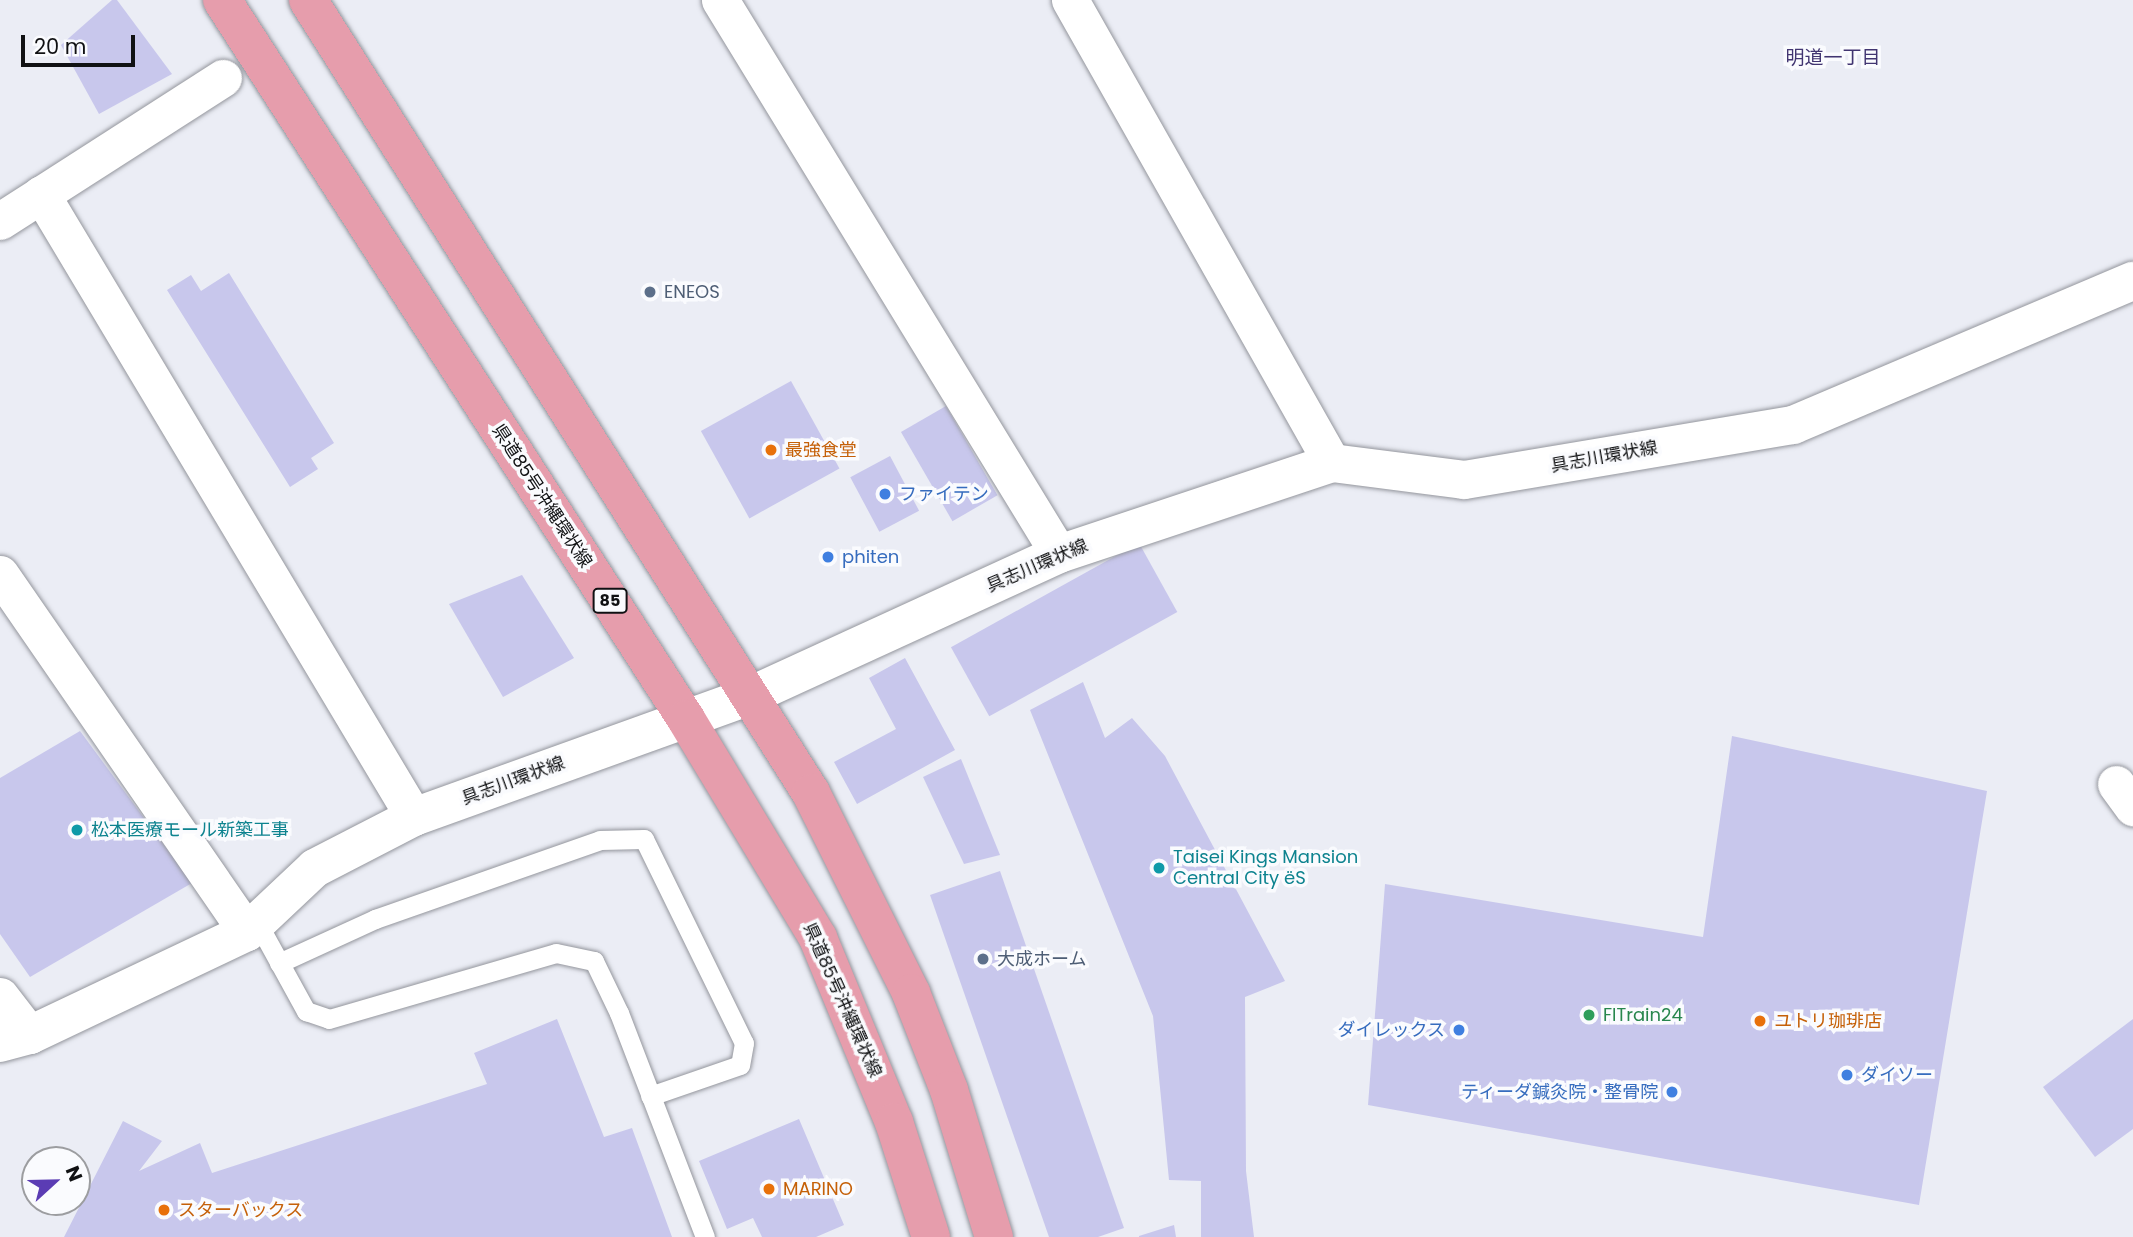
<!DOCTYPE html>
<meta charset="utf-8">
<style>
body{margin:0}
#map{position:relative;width:2133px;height:1237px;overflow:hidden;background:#ebedf5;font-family:Poppins,"Noto Sans JP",sans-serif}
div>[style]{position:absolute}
.building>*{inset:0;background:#c8c7ec;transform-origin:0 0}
.roads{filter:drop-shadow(0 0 2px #94969d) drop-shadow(0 0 2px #94969d)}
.service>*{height:19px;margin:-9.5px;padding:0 9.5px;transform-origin:9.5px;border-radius:9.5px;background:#fff}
.minor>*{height:37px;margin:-18.5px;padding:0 18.5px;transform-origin:18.5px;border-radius:18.5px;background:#fff}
.secondary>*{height:38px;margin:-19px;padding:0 19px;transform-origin:19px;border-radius:19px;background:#fff}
.primary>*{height:38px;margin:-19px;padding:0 19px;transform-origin:19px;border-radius:19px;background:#e69dac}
.dots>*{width:19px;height:19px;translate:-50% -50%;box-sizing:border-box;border:4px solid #fafbfe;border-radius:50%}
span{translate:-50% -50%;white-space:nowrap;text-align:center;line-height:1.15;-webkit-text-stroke:7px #fafbfe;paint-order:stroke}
.shield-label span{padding:2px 5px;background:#fafbfe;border:2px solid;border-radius:5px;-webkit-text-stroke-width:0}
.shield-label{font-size:16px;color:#101113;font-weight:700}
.service-label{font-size:18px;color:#4e5e75}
.left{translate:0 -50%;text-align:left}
.food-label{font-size:18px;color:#c56008}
.street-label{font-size:18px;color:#101113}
.shop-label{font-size:18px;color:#366cbe}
.right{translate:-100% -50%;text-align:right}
.culture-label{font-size:18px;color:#0d838f}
.leisure-label{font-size:18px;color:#27864d}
.neighbourhood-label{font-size:19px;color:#413571}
.north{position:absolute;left:21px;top:1146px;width:70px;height:70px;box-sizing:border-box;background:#fafbfe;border:2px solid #9c9da0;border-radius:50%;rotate:68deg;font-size:19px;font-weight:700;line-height:28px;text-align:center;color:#101113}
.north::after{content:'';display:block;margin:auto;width:24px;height:32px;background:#5b3cb4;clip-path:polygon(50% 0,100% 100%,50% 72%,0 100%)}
.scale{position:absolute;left:21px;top:35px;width:114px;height:32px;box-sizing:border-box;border:4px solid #101113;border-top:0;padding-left:9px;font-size:21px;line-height:24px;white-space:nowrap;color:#101113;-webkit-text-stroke:5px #fafbfe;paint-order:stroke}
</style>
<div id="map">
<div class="building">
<i style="clip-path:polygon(112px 0,117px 0,172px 74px,99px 114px,61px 45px)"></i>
<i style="clip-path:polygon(229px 273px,334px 443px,311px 458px,318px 469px,290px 487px,167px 290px,191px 275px,201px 291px)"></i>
<i style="left:791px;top:381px;width:100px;height:103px;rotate:61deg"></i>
<i style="left:946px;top:406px;width:103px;height:52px;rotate:60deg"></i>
<i style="left:890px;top:456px;width:62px;height:45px;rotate:62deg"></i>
<i style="left:1139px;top:543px;width:79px;height:215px;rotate:61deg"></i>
<i style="clip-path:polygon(522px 575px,574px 658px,503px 697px,449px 604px)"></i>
<i style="clip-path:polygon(905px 658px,955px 750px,857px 804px,834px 762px,896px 729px,869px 678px)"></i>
<i style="clip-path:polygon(1083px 682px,1105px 738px,1132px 718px,1165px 756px,1285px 981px,1245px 997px,1246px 1171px,1254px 1237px,1201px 1237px,1201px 1181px,1169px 1180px,1153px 1016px,1030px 710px)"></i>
<i style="clip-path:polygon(80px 731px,192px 883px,30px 977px,0 934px,0 778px)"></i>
<i style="clip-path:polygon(1732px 736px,1987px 791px,1919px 1205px,1368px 1105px,1385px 884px,1703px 937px)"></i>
<i style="clip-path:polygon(961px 759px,1000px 855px,964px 864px,923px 777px)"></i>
<i style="clip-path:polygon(1000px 871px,1124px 1228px,1098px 1237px,1049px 1237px,930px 895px)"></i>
<i style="clip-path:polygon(557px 1019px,604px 1137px,632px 1128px,672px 1237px,64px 1237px,123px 1121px,162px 1141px,139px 1171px,200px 1143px,212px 1173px,487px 1084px,474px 1053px)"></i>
<i style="clip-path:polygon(2133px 1019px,2133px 1129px,2095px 1157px,2043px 1087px)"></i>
<i style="clip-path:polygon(799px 1119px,844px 1225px,816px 1237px,762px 1237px,753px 1218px,727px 1229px,699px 1161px)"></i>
<i style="clip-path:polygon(1174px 1225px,1176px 1237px,1139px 1237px,1139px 1236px)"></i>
</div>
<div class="roads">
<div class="service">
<i style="left:257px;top:922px;width:102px;rotate:61.2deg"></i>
<i style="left:306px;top:1011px;width:24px;rotate:19deg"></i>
<i style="left:329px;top:1019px;width:236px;rotate:-16.2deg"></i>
<i style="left:556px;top:953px;width:39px;rotate:12deg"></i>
<i style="left:594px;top:961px;width:58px;rotate:64.3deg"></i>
<i style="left:619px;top:1013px;width:240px;rotate:69deg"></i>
<i style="left:279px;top:963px;width:106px;rotate:-24.6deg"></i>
<i style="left:375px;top:919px;width:238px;rotate:-19.3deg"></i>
<i style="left:600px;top:840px;width:44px;rotate:-1.3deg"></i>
<i style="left:644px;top:839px;width:227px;rotate:63.9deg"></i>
<i style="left:744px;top:1043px;width:22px;rotate:100deg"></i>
<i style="left:740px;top:1065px;width:95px;rotate:161deg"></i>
</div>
<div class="minor">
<i style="left:720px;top:0;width:649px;rotate:58.54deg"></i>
<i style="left:1070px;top:0;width:532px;rotate:60.5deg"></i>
<i style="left:41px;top:194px;width:726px;rotate:59.09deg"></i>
<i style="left:0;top:221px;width:265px;rotate:-32.7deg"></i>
<i style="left:0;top:574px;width:435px;rotate:55.4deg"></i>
<i style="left:2116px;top:784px;width:29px;rotate:54deg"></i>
<i style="left:0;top:996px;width:49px;rotate:52.4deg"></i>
</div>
<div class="secondary">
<i style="left:0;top:1043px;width:31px;rotate:-15deg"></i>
<i style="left:30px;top:1035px;width:240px;rotate:-25.4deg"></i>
<i style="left:247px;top:932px;width:93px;rotate:-43.3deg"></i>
<i style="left:315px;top:868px;width:111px;rotate:-27.3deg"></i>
<i style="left:414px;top:817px;width:354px;rotate:-19.8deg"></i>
<i style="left:747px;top:697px;width:343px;rotate:-24.6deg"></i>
<i style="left:1059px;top:554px;width:288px;rotate:-18.4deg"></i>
<i style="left:1332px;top:463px;width:133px;rotate:7.3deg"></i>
<i style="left:1464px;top:480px;width:334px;rotate:-9.5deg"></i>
<i style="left:1793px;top:425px;width:369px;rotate:-23deg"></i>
</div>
<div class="primary">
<i style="left:222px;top:0;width:856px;rotate:57.16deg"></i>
<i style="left:686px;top:719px;width:256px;rotate:58.9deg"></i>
<i style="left:818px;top:938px;width:199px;rotate:67.6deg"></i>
<i style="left:894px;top:1122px;width:121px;rotate:72.2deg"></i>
<i style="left:308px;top:0;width:939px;rotate:57.61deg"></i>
<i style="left:811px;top:793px;width:224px;rotate:63.4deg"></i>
<i style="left:911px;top:993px;width:104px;rotate:68.6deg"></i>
<i style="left:949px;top:1090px;width:154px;rotate:73deg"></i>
</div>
</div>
<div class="dots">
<i style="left:650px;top:292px;background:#5c6f8a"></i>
<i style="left:771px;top:450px;background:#e8710a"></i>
<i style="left:885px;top:494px;background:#3f7fe0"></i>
<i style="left:828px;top:557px;background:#3f7fe0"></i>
<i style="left:77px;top:830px;background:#0f9aa8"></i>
<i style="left:1159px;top:868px;background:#0f9aa8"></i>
<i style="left:983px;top:959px;background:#5c6f8a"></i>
<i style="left:1589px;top:1015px;background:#2e9e5b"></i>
<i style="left:1760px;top:1021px;background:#e8710a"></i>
<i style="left:1459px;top:1030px;background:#3f7fe0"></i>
<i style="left:1847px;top:1075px;background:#3f7fe0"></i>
<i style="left:1672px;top:1092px;background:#3f7fe0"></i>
<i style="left:769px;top:1189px;background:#e8710a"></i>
<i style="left:164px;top:1210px;background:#e8710a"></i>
</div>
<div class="shield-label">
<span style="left:610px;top:601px">85</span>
</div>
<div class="service-label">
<span class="left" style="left:664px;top:292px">ENEOS</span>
<span class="left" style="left:997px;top:959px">大成ホーム</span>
</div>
<div class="food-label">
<span class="left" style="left:785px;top:450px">最強食堂</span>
<span class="left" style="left:1774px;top:1021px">ユトリ珈琲店</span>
<span class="left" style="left:783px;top:1189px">MARINO</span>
<span class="left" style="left:178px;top:1210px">スターバックス</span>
</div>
<div class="street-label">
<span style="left:1604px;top:457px;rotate:-10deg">具志川環状線</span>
<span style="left:542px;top:496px;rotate:57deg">県道85号沖縄環状線</span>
<span style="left:1037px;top:566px;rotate:-23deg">具志川環状線</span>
<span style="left:513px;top:781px;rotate:-20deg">具志川環状線</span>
<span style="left:842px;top:1000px;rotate:66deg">県道85号沖縄環状線</span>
</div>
<div class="shop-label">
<span class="left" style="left:899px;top:494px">ファイテン</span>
<span class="left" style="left:842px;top:557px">phiten</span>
<span class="right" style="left:1445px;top:1030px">ダイレックス</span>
<span class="left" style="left:1861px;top:1075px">ダイソー</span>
<span class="right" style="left:1658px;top:1092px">ティーダ鍼灸院・整骨院</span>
</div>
<div class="culture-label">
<span class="left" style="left:91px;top:830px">松本医療モール新築工事</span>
<span class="left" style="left:1173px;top:868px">Taisei Kings Mansion<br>Central City ëS</span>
</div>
<div class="leisure-label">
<span class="left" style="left:1603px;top:1015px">FITrain24</span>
</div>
<div class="neighbourhood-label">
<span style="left:1833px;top:58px">明道一丁目</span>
</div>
<div class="north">N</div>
<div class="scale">20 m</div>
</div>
